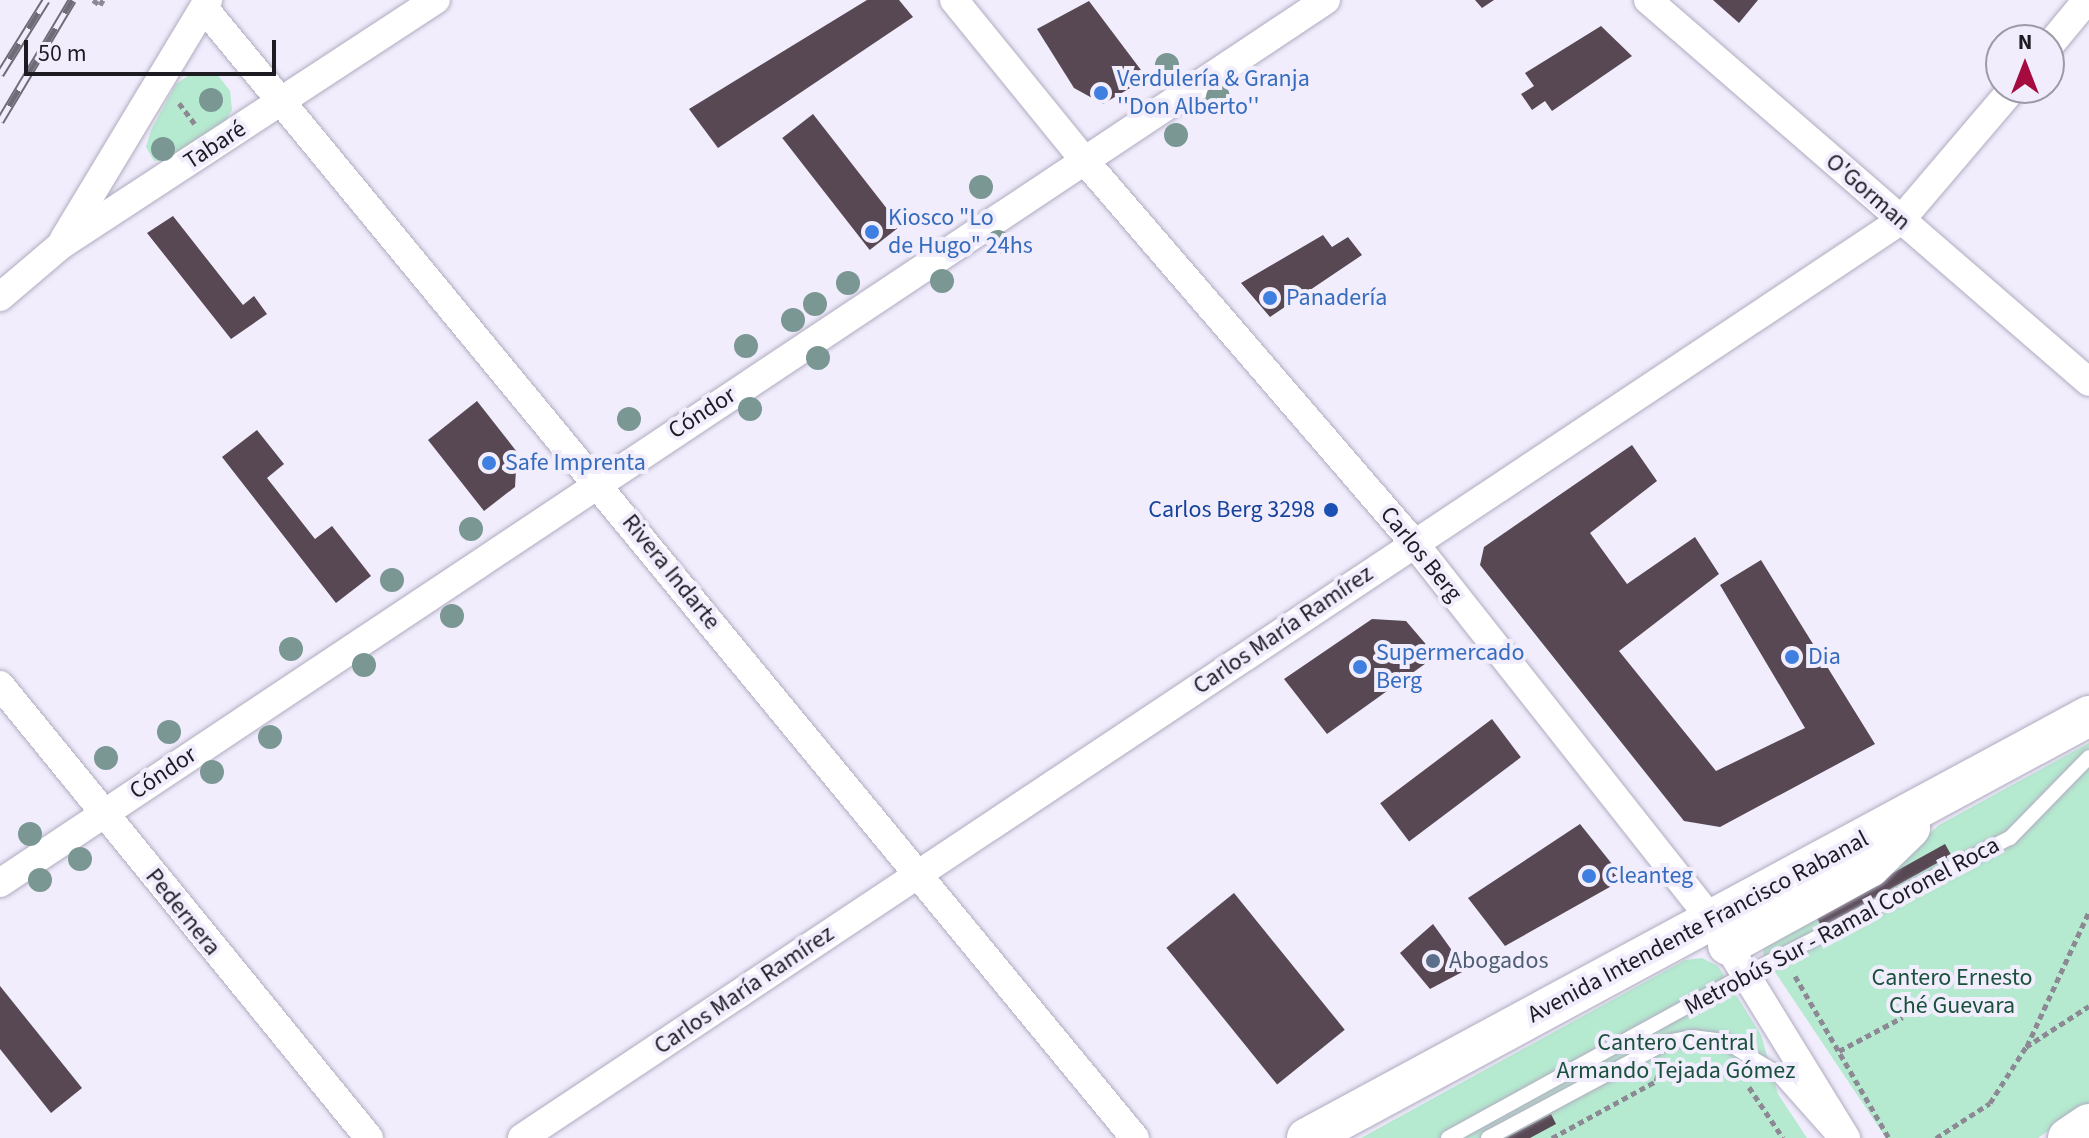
<!DOCTYPE html>
<meta charset="utf-8">
<style>
body{margin:0}
#map{position:relative;width:2089px;height:1138px;overflow:hidden;background:#f1edfd;font-family:"Source Sans 3",sans-serif}
div>[style]{position:absolute}
.green>*{inset:0;background:#b5e9d0}
.building>*{inset:0;background:#574854;transform-origin:0 0}
.path>*{height:5px;margin-top:-2.5px;transform-origin:0;background:repeating-linear-gradient(90deg,#8c8894 0 6px,transparent 0 10px)}
.roads{filter:drop-shadow(0 0 2px #b0acbf) drop-shadow(0 0 2px #b0acbf)}
.lane>*{height:14px;margin:-7px;padding:0 7px;transform-origin:7px;border-radius:7px;background:#fff}
.street>*{height:28px;margin:-14px;padding:0 14px;transform-origin:14px;border-radius:14px;background:#fff}
.secondary>*{height:40px;margin:-20px;padding:0 20px;transform-origin:20px;border-radius:20px;background:#fff}
.rail>*{height:9px;margin-top:-4.5px;transform-origin:0;background:repeating-linear-gradient(90deg,#f1edfd 0 18px,#6f6c77 0 36px);box-sizing:border-box;border-block:2px solid #6f6c77}
.trees>*{width:24px;height:24px;margin:-12px;border-radius:50%;background:#7b9793}
.dots>*{width:22px;height:22px;translate:-50% -50%;box-sizing:border-box;border:4px solid #f1edfd;border-radius:50%}
span{translate:-50% -50%;white-space:nowrap;text-align:center;line-height:1.15;-webkit-text-stroke:8px #f1edfd;paint-order:stroke}
.shop-label{font-size:24px;color:#366cbe}
.left{translate:0 -50%;text-align:left}
.street-label{font-size:24px;color:#1e1c23}
.transit-label{font-size:24px;color:#164399}
.right{translate:-100% -50%;text-align:right}
.service-label{font-size:24px;color:#4e5e75}
.park-label{font-size:24px;color:#1a513c}
.north{position:absolute;left:1985px;top:24px;width:80px;height:80px;box-sizing:border-box;background:#f1edfd;border:2px solid #9d99a6;border-radius:50%;rotate:0deg;font-size:22px;font-weight:700;line-height:32px;text-align:center;color:#1e1c23}
.north::after{content:'';display:block;margin:auto;width:28px;height:36px;background:#a50b3f;clip-path:polygon(50% 0,100% 100%,50% 72%,0 100%)}
.scale{position:absolute;left:24px;top:40px;width:252px;height:36px;box-sizing:border-box;border:4px solid #1e1c23;border-top:0;padding-left:10px;font-size:24px;line-height:28px;white-space:nowrap;color:#1e1c23;-webkit-text-stroke:6px #f1edfd;paint-order:stroke}
</style>
<div id="map">
<div class="green">
<i style="clip-path:polygon(194px 72px,217px 74px,230px 91px,232px 110px,224px 124px,167px 160px,154px 161px,146px 147px,151px 130px,176px 84px)"></i>
<i style="clip-path:polygon(2089px 743px,2089px 1103px,2038px 1138px,1886px 1138px,1763px 954px,1764px 935px,1887px 872px,1939px 825px)"></i>
<i style="clip-path:polygon(1702px 958px,1718px 966px,1761px 1035px,1778px 1094px,1807px 1138px,1361px 1138px,1685px 960px)"></i>
</div>
<div class="building">
<i style="clip-path:polygon(867px 0,899px 0,913px 17px,718px 148px,689px 109px)"></i>
<i style="clip-path:polygon(1475px 0,1494px 0,1482px 8px)"></i>
<i style="clip-path:polygon(1713px 0,1758px 0,1739px 23px)"></i>
<i style="clip-path:polygon(1089px 1px,1147px 78px,1103px 104px,1074px 88px,1037px 29px)"></i>
<i style="clip-path:polygon(1601px 26px,1632px 56px,1552px 111px,1545px 101px,1532px 110px,1521px 94px,1534px 86px,1525px 73px)"></i>
<i style="left:813px;top:114px;width:142px;height:39px;rotate:52deg"></i>
<i style="clip-path:polygon(173px 216px,243px 305px,254px 296px,267px 314px,231px 339px,147px 233px)"></i>
<i style="clip-path:polygon(1323px 235px,1332px 247px,1348px 237px,1362px 255px,1270px 317px,1241px 283px)"></i>
<i style="clip-path:polygon(477px 401px,517px 452px,515px 487px,484px 511px,428px 440px)"></i>
<i style="clip-path:polygon(257px 430px,284px 464px,267px 478px,315px 539px,332px 526px,371px 576px,336px 603px,222px 457px)"></i>
<i style="clip-path:polygon(1632px 445px,1657px 481px,1590px 533px,1627px 584px,1695px 537px,1719px 574px,1619px 651px,1716px 771px,1805px 728px,1720px 585px,1761px 560px,1875px 744px,1720px 827px,1684px 821px,1480px 565px,1484px 547px)"></i>
<i style="clip-path:polygon(1372px 619px,1406px 621px,1436px 656px,1327px 734px,1284px 679px)"></i>
<i style="left:1492px;top:719px;width:48px;height:140px;rotate:53deg"></i>
<i style="clip-path:polygon(1580px 824px,1624px 879px,1505px 946px,1468px 898px)"></i>
<i style="left:1945px;top:844px;width:13px;height:148px;rotate:61deg"></i>
<i style="left:1234px;top:893px;width:176px;height:87px;rotate:51deg"></i>
<i style="clip-path:polygon(1433px 924px,1466px 970px,1430px 989px,1400px 953px)"></i>
<i style="clip-path:polygon(0 986px,82px 1088px,51px 1113px,0 1049px)"></i>
<i style="clip-path:polygon(1551px 1114px,1556px 1124px,1530px 1138px,1506px 1138px)"></i>
</div>
<div class="path">
<i style="left:93px;top:0;width:9px;rotate:36deg"></i>
<i style="left:100px;top:5px;width:6px;rotate:-59deg"></i>
<i style="left:179px;top:103px;width:26px;rotate:53deg"></i>
<i style="left:1795px;top:976px;width:187px;rotate:59.9deg"></i>
<i style="left:2027px;top:1046px;width:148px;rotate:-65.2deg"></i>
<i style="left:1839px;top:1051px;width:72px;rotate:-28deg"></i>
<i style="left:1749px;top:1087px;width:61px;rotate:56.3deg"></i>
<i style="left:1552px;top:1138px;width:119px;rotate:-28.7deg"></i>
<i style="left:1656px;top:1081px;width:6px;rotate:-72deg"></i>
<i style="left:1936px;top:1138px;width:64px;rotate:-32.9deg"></i>
<i style="left:1990px;top:1103px;width:67px;rotate:-57.3deg"></i>
<i style="left:2026px;top:1047px;width:75px;rotate:-33.1deg"></i>
</div>
<div class="roads">
<div class="lane">
<i style="left:1448px;top:1138px;width:340px;rotate:-28.8deg"></i>
<i style="left:1746px;top:974px;width:297px;rotate:-27.3deg"></i>
<i style="left:2010px;top:838px;width:113px;rotate:-45.7deg"></i>
<i style="left:1488px;top:1138px;width:203px;rotate:-28.2deg"></i>
<i style="left:1667px;top:1042px;width:25px;rotate:-11deg"></i>
<i style="left:1692px;top:1037px;width:32px;rotate:7deg"></i>
<i style="left:1724px;top:1041px;width:62px;rotate:31.1deg"></i>
<i style="left:1777px;top:1073px;width:80px;rotate:48.5deg"></i>
</div>
<div class="street">
<i style="left:954px;top:0;width:206px;rotate:50.9deg"></i>
<i style="left:1084px;top:160px;width:506px;rotate:49.25deg"></i>
<i style="left:1414px;top:543px;width:481px;rotate:51.7deg"></i>
<i style="left:1712px;top:920px;width:256px;rotate:58.4deg"></i>
<i style="left:1648px;top:0;width:583px;rotate:40.9deg"></i>
<i style="left:204px;top:8px;width:1464px;rotate:50.52deg"></i>
<i style="left:2049px;top:46px;width:60px;rotate:-50.4deg"></i>
<i style="left:64px;top:239px;width:279px;rotate:-58.9deg"></i>
<i style="left:0;top:297px;width:80px;rotate:-40.4deg"></i>
<i style="left:61px;top:245px;width:448px;rotate:-33.2deg"></i>
<i style="left:0;top:685px;width:584px;rotate:50.83deg"></i>
<i style="left:0;top:883px;width:1593px;rotate:-33.66deg"></i>
<i style="left:522px;top:1138px;width:1655px;rotate:-33.64deg"></i>
<i style="left:1900px;top:221px;width:175px;rotate:-49.6deg"></i>
</div>
<div class="secondary">
<i style="left:1728px;top:945px;width:162px;rotate:-28.8deg"></i>
<i style="left:1870px;top:867px;width:56px;rotate:-44.3deg"></i>
<i style="left:1307px;top:1138px;width:889px;rotate:-28.35deg"></i>
<i style="left:2068px;top:1138px;width:25px;rotate:-34deg"></i>
</div>
</div>
<div class="rail">
<i style="left:0;top:74px;width:87px;rotate:-58.1deg"></i>
<i style="left:0;top:121px;width:141px;rotate:-59.2deg"></i>
</div>
<div class="trees">
<i style="left:1167px;top:65px"></i>
<i style="left:1218px;top:97px"></i>
<i style="left:211px;top:100px"></i>
<i style="left:1176px;top:135px"></i>
<i style="left:163px;top:149px"></i>
<i style="left:981px;top:187px"></i>
<i style="left:998px;top:242px"></i>
<i style="left:942px;top:281px"></i>
<i style="left:848px;top:283px"></i>
<i style="left:815px;top:304px"></i>
<i style="left:793px;top:320px"></i>
<i style="left:746px;top:346px"></i>
<i style="left:818px;top:358px"></i>
<i style="left:750px;top:409px"></i>
<i style="left:629px;top:419px"></i>
<i style="left:471px;top:529px"></i>
<i style="left:392px;top:580px"></i>
<i style="left:452px;top:616px"></i>
<i style="left:291px;top:649px"></i>
<i style="left:364px;top:665px"></i>
<i style="left:169px;top:732px"></i>
<i style="left:270px;top:737px"></i>
<i style="left:106px;top:758px"></i>
<i style="left:212px;top:772px"></i>
<i style="left:30px;top:834px"></i>
<i style="left:80px;top:859px"></i>
<i style="left:40px;top:880px"></i>
</div>
<div class="dots">
<i style="left:1101px;top:93px;background:#3f7fe0"></i>
<i style="left:872px;top:232px;background:#3f7fe0"></i>
<i style="left:1270px;top:298px;background:#3f7fe0"></i>
<i style="left:489px;top:463px;background:#3f7fe0"></i>
<i style="left:1331px;top:510px;background:#1a4fb4"></i>
<i style="left:1792px;top:657px;background:#3f7fe0"></i>
<i style="left:1360px;top:667px;background:#3f7fe0"></i>
<i style="left:1589px;top:876px;background:#3f7fe0"></i>
<i style="left:1433px;top:961px;background:#5c6f8a"></i>
</div>
<div class="shop-label">
<span class="left" style="left:1117px;top:93px">Verdulería &amp; Granja<br>''Don Alberto''</span>
<span class="left" style="left:888px;top:232px">Kiosco "Lo<br>de Hugo" 24hs</span>
<span class="left" style="left:1286px;top:298px">Panadería</span>
<span class="left" style="left:505px;top:463px">Safe Imprenta</span>
<span class="left" style="left:1376px;top:667px">Supermercado<br>Berg</span>
<span class="left" style="left:1808px;top:657px">Dia</span>
<span class="left" style="left:1605px;top:876px">Cleanteg</span>
</div>
<div class="street-label">
<span style="left:215px;top:145px;rotate:-33deg">Tabaré</span>
<span style="left:1868px;top:192px;rotate:41deg">O'Gorman</span>
<span style="left:702px;top:413px;rotate:-33deg">Cóndor</span>
<span style="left:1421px;top:554px;rotate:51deg">Carlos Berg</span>
<span style="left:671px;top:572px;rotate:51deg">Rivera Indarte</span>
<span style="left:1283px;top:630px;rotate:-34deg">Carlos María Ramírez</span>
<span style="left:163px;top:773px;rotate:-34deg">Cóndor</span>
<span style="left:183px;top:912px;rotate:51deg">Pedernera</span>
<span style="left:1842px;top:926px;rotate:-28deg">Metrobús Sur - Ramal Coronel Roca</span>
<span style="left:1698px;top:927px;rotate:-28deg">Avenida Intendente Francisco Rabanal</span>
<span style="left:744px;top:990px;rotate:-34deg">Carlos María Ramírez</span>
</div>
<div class="transit-label">
<span class="right" style="left:1315px;top:510px">Carlos Berg 3298</span>
</div>
<div class="service-label">
<span class="left" style="left:1449px;top:961px">Abogados</span>
</div>
<div class="park-label">
<span style="left:1952px;top:992px">Cantero Ernesto<br>Ché Guevara</span>
<span style="left:1676px;top:1057px">Cantero Central<br>Armando Tejada Gómez</span>
</div>
<div class="north">N</div>
<div class="scale">50 m</div>
</div>
